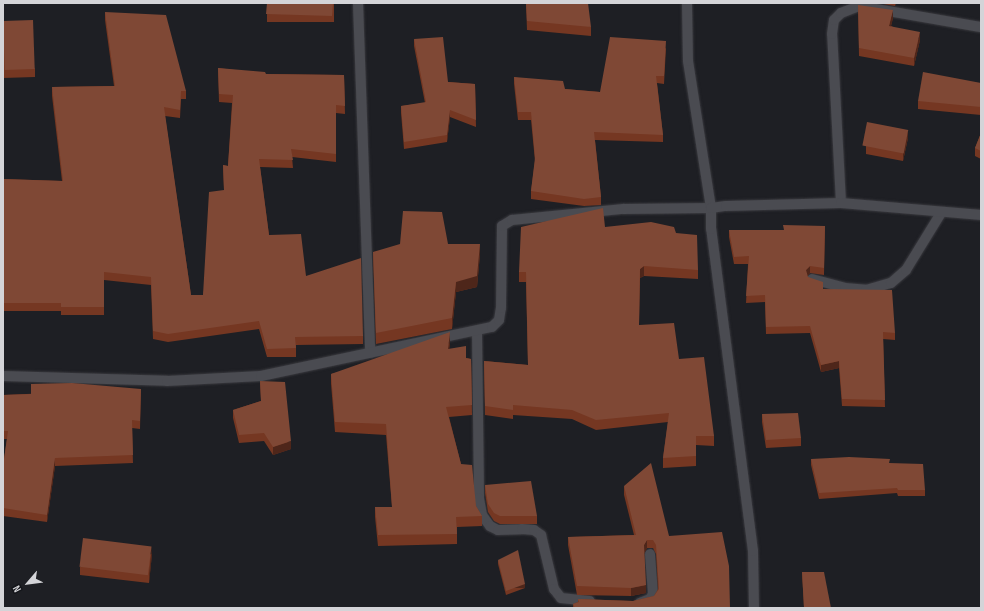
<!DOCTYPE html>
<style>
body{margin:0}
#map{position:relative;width:984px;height:611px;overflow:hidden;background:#1e1f24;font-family:"Sofia Sans Condensed",sans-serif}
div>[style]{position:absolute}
.roads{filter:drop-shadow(0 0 1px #39393e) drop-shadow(0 0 1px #39393e)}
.minor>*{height:10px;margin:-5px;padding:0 5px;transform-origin:5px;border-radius:5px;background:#4a4b51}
.wall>*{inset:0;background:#753722;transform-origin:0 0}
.shaded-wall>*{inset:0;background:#4e261a;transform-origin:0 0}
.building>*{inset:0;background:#7f4835;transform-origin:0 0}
span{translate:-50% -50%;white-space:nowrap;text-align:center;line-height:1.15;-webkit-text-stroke:3.5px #14151a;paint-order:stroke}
.frame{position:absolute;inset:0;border:4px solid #d4d4d8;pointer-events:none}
.north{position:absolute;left:8px;top:563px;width:40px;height:40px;-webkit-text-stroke:3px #14151a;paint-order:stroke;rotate:242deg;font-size:11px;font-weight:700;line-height:16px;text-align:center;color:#d4d4d8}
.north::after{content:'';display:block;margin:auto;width:14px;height:18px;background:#d4d4d8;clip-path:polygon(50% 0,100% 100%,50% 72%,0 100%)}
</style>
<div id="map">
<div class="roads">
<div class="minor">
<i style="left:358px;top:3px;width:350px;rotate:88deg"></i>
<i style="left:841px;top:203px;width:169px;rotate:-93deg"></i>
<i style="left:832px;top:34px;width:14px;rotate:-82deg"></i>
<i style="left:834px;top:20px;width:10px;rotate:-45deg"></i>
<i style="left:841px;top:13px;width:19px;rotate:-21deg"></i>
<i style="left:859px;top:6px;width:124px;rotate:9.8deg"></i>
<i style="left:812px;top:279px;width:34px;rotate:15deg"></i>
<i style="left:845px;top:288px;width:21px;rotate:5deg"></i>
<i style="left:866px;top:290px;width:26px;rotate:-16deg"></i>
<i style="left:891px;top:283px;width:20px;rotate:-41deg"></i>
<i style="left:906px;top:270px;width:67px;rotate:-58.4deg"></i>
<i style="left:477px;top:331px;width:167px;rotate:89.3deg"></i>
<i style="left:479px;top:498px;width:17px;rotate:80deg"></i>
<i style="left:482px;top:515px;width:14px;rotate:54deg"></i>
<i style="left:490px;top:526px;width:9px;rotate:27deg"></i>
<i style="left:498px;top:530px;width:24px;rotate:-2deg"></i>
<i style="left:522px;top:529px;width:12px;rotate:5deg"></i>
<i style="left:534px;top:530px;width:9px;rotate:36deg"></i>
<i style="left:541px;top:535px;width:56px;rotate:76.5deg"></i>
<i style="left:554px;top:589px;width:11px;rotate:52deg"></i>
<i style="left:561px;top:598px;width:29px;rotate:6deg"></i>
<i style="left:3px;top:376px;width:164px;rotate:1.7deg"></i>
<i style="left:167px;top:381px;width:94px;rotate:-3deg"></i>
<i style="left:261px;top:376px;width:236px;rotate:-12deg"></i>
<i style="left:492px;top:327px;width:10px;rotate:-45deg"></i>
<i style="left:499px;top:320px;width:12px;rotate:-81deg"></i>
<i style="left:501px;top:308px;width:82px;rotate:-89.3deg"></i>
<i style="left:502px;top:226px;width:12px;rotate:-31deg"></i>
<i style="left:512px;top:220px;width:112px;rotate:-5.7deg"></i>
<i style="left:623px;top:209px;width:88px;rotate:-0.7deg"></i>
<i style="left:711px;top:208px;width:149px;rotate:-98.9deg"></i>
<i style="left:688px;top:61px;width:58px;rotate:-91deg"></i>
<i style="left:640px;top:603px;width:11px;rotate:-22deg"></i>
<i style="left:650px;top:599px;width:6px;rotate:-59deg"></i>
<i style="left:653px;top:594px;width:40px;rotate:-94.3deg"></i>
<i style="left:754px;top:608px;width:57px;rotate:-91deg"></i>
<i style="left:753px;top:551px;width:325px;rotate:-97.4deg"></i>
<i style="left:711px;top:229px;width:21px;rotate:-90deg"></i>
<i style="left:711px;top:208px;width:15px;rotate:-8deg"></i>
<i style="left:726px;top:206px;width:115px;rotate:-1.5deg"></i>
<i style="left:841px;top:203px;width:141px;rotate:4.9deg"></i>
</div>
</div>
<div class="wall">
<i style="left:267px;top:3px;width:67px;height:19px"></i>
<i style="clip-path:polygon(526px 3px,591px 27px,591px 36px,527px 30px)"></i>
<i style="clip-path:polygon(878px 3px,896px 3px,895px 6px)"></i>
<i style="clip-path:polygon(858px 5px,893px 18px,891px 26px,920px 40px,914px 66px,859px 56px)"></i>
<i style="clip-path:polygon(105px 12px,186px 91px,186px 99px,181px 99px,180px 118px,165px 116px,191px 295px,203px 295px,224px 190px,223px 165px,228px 166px,232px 103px,219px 102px,218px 68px,266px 74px,344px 75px,345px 114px,336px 113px,336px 162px,292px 157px,293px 168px,260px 167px,269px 235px,306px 276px,363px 336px,363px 344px,296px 345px,296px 357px,267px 357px,259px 329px,168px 342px,153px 339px,151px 285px,104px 280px,104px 315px,61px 315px,61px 311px,3px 311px,3px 179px,62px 181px,52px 96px,52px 87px,114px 86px,105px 20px)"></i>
<i style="clip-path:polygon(3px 21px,35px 69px,35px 77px,3px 78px)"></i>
<i style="clip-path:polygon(414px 39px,448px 82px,475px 84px,476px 127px,450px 117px,447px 142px,404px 149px,401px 113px,401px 106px,425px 103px,414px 46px)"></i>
<i style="clip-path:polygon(666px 48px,664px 84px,657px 83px,663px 135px,663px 142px,595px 140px,601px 197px,601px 205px,584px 206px,531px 199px,531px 191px,535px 161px,531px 120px,518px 120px,514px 84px,514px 77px,565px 89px,600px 92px)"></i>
<i style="clip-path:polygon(981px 83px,981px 115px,918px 109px,918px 101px)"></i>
<i style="clip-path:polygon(981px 133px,981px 159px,975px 156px,975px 148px)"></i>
<i style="clip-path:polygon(908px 138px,903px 161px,866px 154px,866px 146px)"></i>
<i style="clip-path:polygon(825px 226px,824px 275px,810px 273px,807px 276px,808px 277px,823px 289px,895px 333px,895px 340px,883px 339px,885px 407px,842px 406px,839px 368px,821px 372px,810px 333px,766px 334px,765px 302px,746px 303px,748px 264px,734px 264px,729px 237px,729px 230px,783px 230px)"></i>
<i style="clip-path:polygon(605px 227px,676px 233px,698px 270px,698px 279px,644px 276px,640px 278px,639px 325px,679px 359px,714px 436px,714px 446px,696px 445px,696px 466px,663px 468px,663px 458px,668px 422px,596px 430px,572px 419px,513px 415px,513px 419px,485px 415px,484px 361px,528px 365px,526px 282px,519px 282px,519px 272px)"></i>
<i style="clip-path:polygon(448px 244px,480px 254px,477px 287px,456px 292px,452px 329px,376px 344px,373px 252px)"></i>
<i style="clip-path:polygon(450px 343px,449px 349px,466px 358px,471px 359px,472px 415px,449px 417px,461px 464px,476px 506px,482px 516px,482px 526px,457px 527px,457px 544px,378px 546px,375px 517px,375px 507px,392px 507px,386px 435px,335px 432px,331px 384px,331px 374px)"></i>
<i style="clip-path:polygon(260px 381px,291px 449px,273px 455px,264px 441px,239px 443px,233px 418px,233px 410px,261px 401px)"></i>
<i style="clip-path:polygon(141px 389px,140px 429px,132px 428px,133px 463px,55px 466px,47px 522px,3px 516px,3px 466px,7px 439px,3px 439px,3px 395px)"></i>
<i style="clip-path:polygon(762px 414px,801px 438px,801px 446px,766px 448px,762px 422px)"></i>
<i style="clip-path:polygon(811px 459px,890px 463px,925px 490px,925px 496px,898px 496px,897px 493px,819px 499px,811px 465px)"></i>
<i style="clip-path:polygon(485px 485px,537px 516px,537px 524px,500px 524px,494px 521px,488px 512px,485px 493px)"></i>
<i style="clip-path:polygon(624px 486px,669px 536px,730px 608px,573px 608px,573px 604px,578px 602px,578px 599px,633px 601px,654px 596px,658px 589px,656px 554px,653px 548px,647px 548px,644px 553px,646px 593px,631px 596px,577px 595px,568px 545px,568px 537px,634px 535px,624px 495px)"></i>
<i style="clip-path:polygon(152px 554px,149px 583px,80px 575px,80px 567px)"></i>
<i style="clip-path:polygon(498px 560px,525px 588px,506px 595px,498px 564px)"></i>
<i style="clip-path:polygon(802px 572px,831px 608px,804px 608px)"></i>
</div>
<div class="shaded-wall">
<i style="clip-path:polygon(893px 10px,893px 18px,889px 34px,889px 26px)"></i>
<i style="clip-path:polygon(920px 32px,920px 40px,914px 66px,914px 58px)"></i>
<i style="clip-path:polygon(450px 110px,450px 117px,447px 142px,447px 135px)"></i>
<i style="clip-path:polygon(908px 130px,908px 138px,903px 161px,903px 153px)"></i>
<i style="clip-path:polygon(480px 244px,480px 254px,477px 287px,456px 292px,452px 329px,452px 318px,456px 282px)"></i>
<i style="clip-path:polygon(644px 266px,644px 276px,640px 278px,640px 269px)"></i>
<i style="clip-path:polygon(810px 266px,810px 273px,806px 278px,806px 270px)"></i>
<i style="clip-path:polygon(450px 332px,450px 343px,448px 360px,448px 349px)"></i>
<i style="clip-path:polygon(839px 361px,839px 368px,821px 372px,821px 365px)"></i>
<i style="clip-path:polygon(291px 441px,291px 449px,273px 455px,273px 447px)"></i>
<i style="clip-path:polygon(55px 458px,55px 466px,47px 522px,47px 515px)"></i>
<i style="clip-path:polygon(647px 540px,647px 548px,644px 554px,644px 545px)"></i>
<i style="clip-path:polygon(152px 546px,152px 554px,149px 583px,149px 575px)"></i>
<i style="left:525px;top:584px;width:4px;height:20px;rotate:90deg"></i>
<i style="clip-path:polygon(646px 585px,646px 593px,631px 596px,631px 588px)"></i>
</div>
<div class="building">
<i style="clip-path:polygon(267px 3px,333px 3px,332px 16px,266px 14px)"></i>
<i style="clip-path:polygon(526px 3px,588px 3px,591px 27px,527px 21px)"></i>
<i style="clip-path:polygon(858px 5px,893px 10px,889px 26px,920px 32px,914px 58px,859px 48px)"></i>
<i style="clip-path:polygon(105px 12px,166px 15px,186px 91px,181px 91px,180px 110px,164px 107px,191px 295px,203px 295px,209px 192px,224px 190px,223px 165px,228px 166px,233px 95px,219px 94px,218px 68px,265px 72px,266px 74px,344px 75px,345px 106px,336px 105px,336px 154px,291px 149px,293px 160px,259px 159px,269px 235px,301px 234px,306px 276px,361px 258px,363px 336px,295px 337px,296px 348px,267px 349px,259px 321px,168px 334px,153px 331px,151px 277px,104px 272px,104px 307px,61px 307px,61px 303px,3px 303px,3px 179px,63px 181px,52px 87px,115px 86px)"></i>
<i style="left:33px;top:20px;width:49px;height:30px;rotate:88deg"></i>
<i style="clip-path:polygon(443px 37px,448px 82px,475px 84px,476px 120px,450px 110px,447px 135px,404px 142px,401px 106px,426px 102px,414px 39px)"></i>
<i style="clip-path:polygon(610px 37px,666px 41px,664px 76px,656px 76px,663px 135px,594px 132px,601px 197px,584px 199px,531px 191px,535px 158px,531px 112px,518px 112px,514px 77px,563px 81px,565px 89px,600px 92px)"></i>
<i style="clip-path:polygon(923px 72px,981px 83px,981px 107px,918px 101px)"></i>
<i style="left:867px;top:122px;width:42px;height:24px;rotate:11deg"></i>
<i style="clip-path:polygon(981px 133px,981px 151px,975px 148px)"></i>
<i style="clip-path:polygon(603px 208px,605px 227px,651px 222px,674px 227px,676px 233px,697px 235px,698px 270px,644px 266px,640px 269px,639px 325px,674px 323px,679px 359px,704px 357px,714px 436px,696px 436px,696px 456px,663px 458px,669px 413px,596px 420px,572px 410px,513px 405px,513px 410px,485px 406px,484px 361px,528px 365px,526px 272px,519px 272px,521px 227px)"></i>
<i style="clip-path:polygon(403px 211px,442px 212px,448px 244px,480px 244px,477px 276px,456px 282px,452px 318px,376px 333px,373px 252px,400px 244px)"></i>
<i style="clip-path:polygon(783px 225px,825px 226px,824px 268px,810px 266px,806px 270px,808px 277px,823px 282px,823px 289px,892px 290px,895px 333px,883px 332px,885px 400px,842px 399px,839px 361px,821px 365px,810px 326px,766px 327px,765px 295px,746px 296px,749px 256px,734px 257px,729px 230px,784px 230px)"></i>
<i style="clip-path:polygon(450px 332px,448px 349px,466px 346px,466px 358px,471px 359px,472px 405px,446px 407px,461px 464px,472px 465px,476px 506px,482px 516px,456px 517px,457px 534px,378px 535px,375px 507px,392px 507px,386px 424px,335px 422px,331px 374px)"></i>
<i style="clip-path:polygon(260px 381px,285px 382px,291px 441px,273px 447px,264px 433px,239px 435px,233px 410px,261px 401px)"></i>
<i style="clip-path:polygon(72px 383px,141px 389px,140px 421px,132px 420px,133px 455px,55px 458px,47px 515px,3px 508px,3px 466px,8px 431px,3px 431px,3px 395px,31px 394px,31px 384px)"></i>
<i style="clip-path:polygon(798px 413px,801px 438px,766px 440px,762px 414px)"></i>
<i style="clip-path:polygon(849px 457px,890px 459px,889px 463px,923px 464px,925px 490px,898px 490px,897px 488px,819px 493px,811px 459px)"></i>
<i style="clip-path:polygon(651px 463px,669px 536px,722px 532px,729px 566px,730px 608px,575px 608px,573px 604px,579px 602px,578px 599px,633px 601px,654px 596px,659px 589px,656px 545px,653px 540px,647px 540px,644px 545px,646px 585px,631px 588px,577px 586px,568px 537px,636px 535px,624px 486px)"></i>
<i style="clip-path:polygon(531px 481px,537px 516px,500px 516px,494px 513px,488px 504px,485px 485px)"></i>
<i style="left:83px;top:538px;width:69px;height:29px;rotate:7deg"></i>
<i style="clip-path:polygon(518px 550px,525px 584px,506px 591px,498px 560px)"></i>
<i style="clip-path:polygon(802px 572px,824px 572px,831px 608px,810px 608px,804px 607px)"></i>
</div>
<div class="frame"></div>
<div class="north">N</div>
</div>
